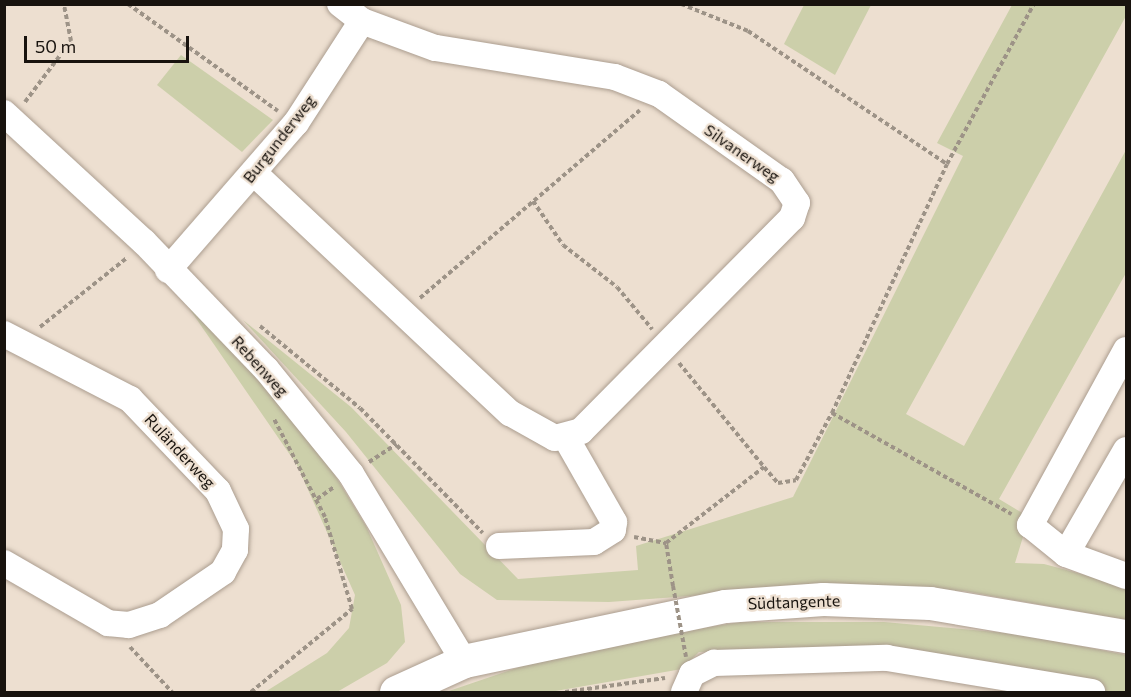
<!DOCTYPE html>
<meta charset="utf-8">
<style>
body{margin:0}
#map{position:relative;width:1131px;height:697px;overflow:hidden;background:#eddfd0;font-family:Commissioner,sans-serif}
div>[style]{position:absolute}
.green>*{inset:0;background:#cccfaa}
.path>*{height:4px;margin-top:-2px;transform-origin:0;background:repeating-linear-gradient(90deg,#9d9387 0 4.5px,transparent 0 7.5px)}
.roads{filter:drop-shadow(0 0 2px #ab9d8f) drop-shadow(0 0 2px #ab9d8f)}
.minor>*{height:26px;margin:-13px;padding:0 13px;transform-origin:13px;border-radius:13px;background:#fff}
.major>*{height:33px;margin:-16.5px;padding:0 16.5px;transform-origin:16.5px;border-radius:16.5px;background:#fff}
.path-bridge>*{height:4px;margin-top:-2px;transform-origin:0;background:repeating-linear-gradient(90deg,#9d9387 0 4.5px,transparent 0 7.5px)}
span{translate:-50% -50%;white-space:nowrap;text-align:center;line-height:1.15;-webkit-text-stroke:4.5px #eddfd0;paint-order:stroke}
.street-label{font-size:16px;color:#18130e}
.frame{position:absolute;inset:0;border:6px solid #18130e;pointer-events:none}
.scale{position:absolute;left:24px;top:36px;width:165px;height:27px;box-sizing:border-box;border:3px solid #18130e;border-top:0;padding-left:8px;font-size:18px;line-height:21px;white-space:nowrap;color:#18130e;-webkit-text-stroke:4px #eddfd0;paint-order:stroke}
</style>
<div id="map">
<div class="green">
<i style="clip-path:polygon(804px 5px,871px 5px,835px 75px,784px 44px)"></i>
<i style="clip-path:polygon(1012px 5px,1126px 5px,1126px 16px,906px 414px,964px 446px,1126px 150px,1126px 273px,999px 499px,1029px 517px,1015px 563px,1044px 564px,1126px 586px,1126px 620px,964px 591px,837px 585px,609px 602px,497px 600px,460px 574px,346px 432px,243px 320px,351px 407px,518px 579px,638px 570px,636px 546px,793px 497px,963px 156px,937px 143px)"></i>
<i style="clip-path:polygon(181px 55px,273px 120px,242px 152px,157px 85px)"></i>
<i style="clip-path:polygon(182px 298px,232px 344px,333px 472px,366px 526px,401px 605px,405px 642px,387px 663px,337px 692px,265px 692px,327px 653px,349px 628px,355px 595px,297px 465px)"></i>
<i style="clip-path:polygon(740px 622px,884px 622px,1019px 634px,1126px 655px,1126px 692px,1026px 692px,848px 647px,699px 652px,682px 669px,550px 692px,446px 692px,570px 650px)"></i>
</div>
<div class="path">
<i style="left:128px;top:4px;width:184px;rotate:35.5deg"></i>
<i style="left:681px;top:4px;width:72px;rotate:21.9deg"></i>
<i style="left:748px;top:31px;width:239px;rotate:33.8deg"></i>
<i style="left:25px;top:102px;width:76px;rotate:-53deg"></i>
<i style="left:71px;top:41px;width:38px;rotate:-101deg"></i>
<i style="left:533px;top:201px;width:53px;rotate:55.7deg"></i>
<i style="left:563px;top:245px;width:68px;rotate:37.9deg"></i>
<i style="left:617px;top:287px;width:55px;rotate:50.2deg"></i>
<i style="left:420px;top:298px;width:289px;rotate:-40.5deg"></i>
<i style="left:260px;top:326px;width:129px;rotate:39.4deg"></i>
<i style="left:360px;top:408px;width:175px;rotate:45.5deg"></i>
<i style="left:40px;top:327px;width:112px;rotate:-38.5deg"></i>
<i style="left:679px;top:363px;width:134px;rotate:50.7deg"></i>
<i style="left:832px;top:413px;width:206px;rotate:29.4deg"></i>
<i style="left:369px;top:462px;width:33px;rotate:-33deg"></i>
<i style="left:317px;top:499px;width:21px;rotate:-35deg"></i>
<i style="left:634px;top:537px;width:33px;rotate:11deg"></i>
<i style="left:673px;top:586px;width:44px;rotate:-99.2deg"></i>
<i style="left:666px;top:543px;width:124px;rotate:-37.8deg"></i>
<i style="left:764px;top:467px;width:21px;rotate:49deg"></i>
<i style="left:778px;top:483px;width:18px;rotate:-9deg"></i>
<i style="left:796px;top:480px;width:76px;rotate:-61.8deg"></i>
<i style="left:832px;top:413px;width:274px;rotate:-65.2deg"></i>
<i style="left:947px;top:164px;width:182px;rotate:-61.5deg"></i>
<i style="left:130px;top:647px;width:62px;rotate:47deg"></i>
<i style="left:251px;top:692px;width:131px;rotate:-39.4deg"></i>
<i style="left:352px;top:609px;width:96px;rotate:-106.4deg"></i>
<i style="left:325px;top:517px;width:110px;rotate:-117.5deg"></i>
<i style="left:565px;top:692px;width:101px;rotate:-8deg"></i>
</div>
<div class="roads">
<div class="minor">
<i style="left:4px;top:113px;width:190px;rotate:42.7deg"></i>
<i style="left:144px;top:242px;width:176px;rotate:46.2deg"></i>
<i style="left:266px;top:369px;width:135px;rotate:51deg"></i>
<i style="left:351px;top:474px;width:218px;rotate:58.9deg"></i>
<i style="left:254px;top:173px;width:351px;rotate:43.2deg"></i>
<i style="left:510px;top:413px;width:51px;rotate:29.1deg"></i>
<i style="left:555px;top:438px;width:27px;rotate:-15deg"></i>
<i style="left:581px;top:431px;width:300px;rotate:-45.3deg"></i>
<i style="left:792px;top:218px;width:16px;rotate:-72deg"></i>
<i style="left:797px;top:203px;width:27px;rotate:-124deg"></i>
<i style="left:782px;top:181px;width:151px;rotate:-144.7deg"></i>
<i style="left:659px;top:94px;width:47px;rotate:-158.9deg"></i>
<i style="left:615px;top:77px;width:182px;rotate:-170.8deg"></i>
<i style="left:435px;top:48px;width:78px;rotate:-159.7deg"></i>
<i style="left:168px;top:270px;width:195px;rotate:-49deg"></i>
<i style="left:296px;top:123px;width:121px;rotate:-57.1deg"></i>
<i style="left:362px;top:21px;width:28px;rotate:-142deg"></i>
<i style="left:4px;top:334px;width:142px;rotate:27.3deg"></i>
<i style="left:130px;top:399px;width:127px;rotate:46.3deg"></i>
<i style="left:218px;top:491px;width:42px;rotate:64.7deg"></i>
<i style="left:236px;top:529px;width:21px;rotate:93deg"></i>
<i style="left:235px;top:550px;width:25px;rotate:119deg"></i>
<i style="left:223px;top:572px;width:76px;rotate:145.7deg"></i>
<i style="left:160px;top:615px;width:33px;rotate:162deg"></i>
<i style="left:129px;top:625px;width:21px;rotate:-175deg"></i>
<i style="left:108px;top:623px;width:120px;rotate:-150deg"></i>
<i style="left:1126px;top:350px;width:200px;rotate:118.7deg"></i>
<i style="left:1030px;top:525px;width:46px;rotate:38.9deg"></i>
<i style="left:1066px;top:554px;width:64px;rotate:20.1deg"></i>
<i style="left:499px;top:546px;width:95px;rotate:-2.4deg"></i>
<i style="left:594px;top:542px;width:22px;rotate:-32deg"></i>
<i style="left:613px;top:530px;width:8px;rotate:-83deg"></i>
<i style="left:614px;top:522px;width:97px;rotate:-119.7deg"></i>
<i style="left:1066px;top:554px;width:120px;rotate:-60deg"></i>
<i style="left:684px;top:692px;width:20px;rotate:-66deg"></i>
<i style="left:692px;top:674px;width:25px;rotate:-27deg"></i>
<i style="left:714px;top:663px;width:173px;rotate:-1.7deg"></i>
<i style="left:887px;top:658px;width:208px;rotate:9.4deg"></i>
</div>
<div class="major">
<i style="left:396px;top:692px;width:75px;rotate:-24.5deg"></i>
<i style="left:464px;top:661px;width:267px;rotate:-11.9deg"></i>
<i style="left:725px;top:606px;width:98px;rotate:-4.1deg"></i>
<i style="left:823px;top:599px;width:107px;rotate:2.1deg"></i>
<i style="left:930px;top:603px;width:199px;rotate:9.6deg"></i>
</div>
</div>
<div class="path-bridge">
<i style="left:673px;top:586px;width:72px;rotate:79.6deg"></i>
</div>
<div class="street-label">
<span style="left:279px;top:139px;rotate:-52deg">Burgunderweg</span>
<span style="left:742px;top:153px;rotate:35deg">Silvanerweg</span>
<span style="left:260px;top:366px;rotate:48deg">Rebenweg</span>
<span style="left:180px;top:451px;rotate:47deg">Ruländerweg</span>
<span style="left:794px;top:602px;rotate:-2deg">Südtangente</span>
</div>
<div class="frame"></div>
<div class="scale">50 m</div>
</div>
